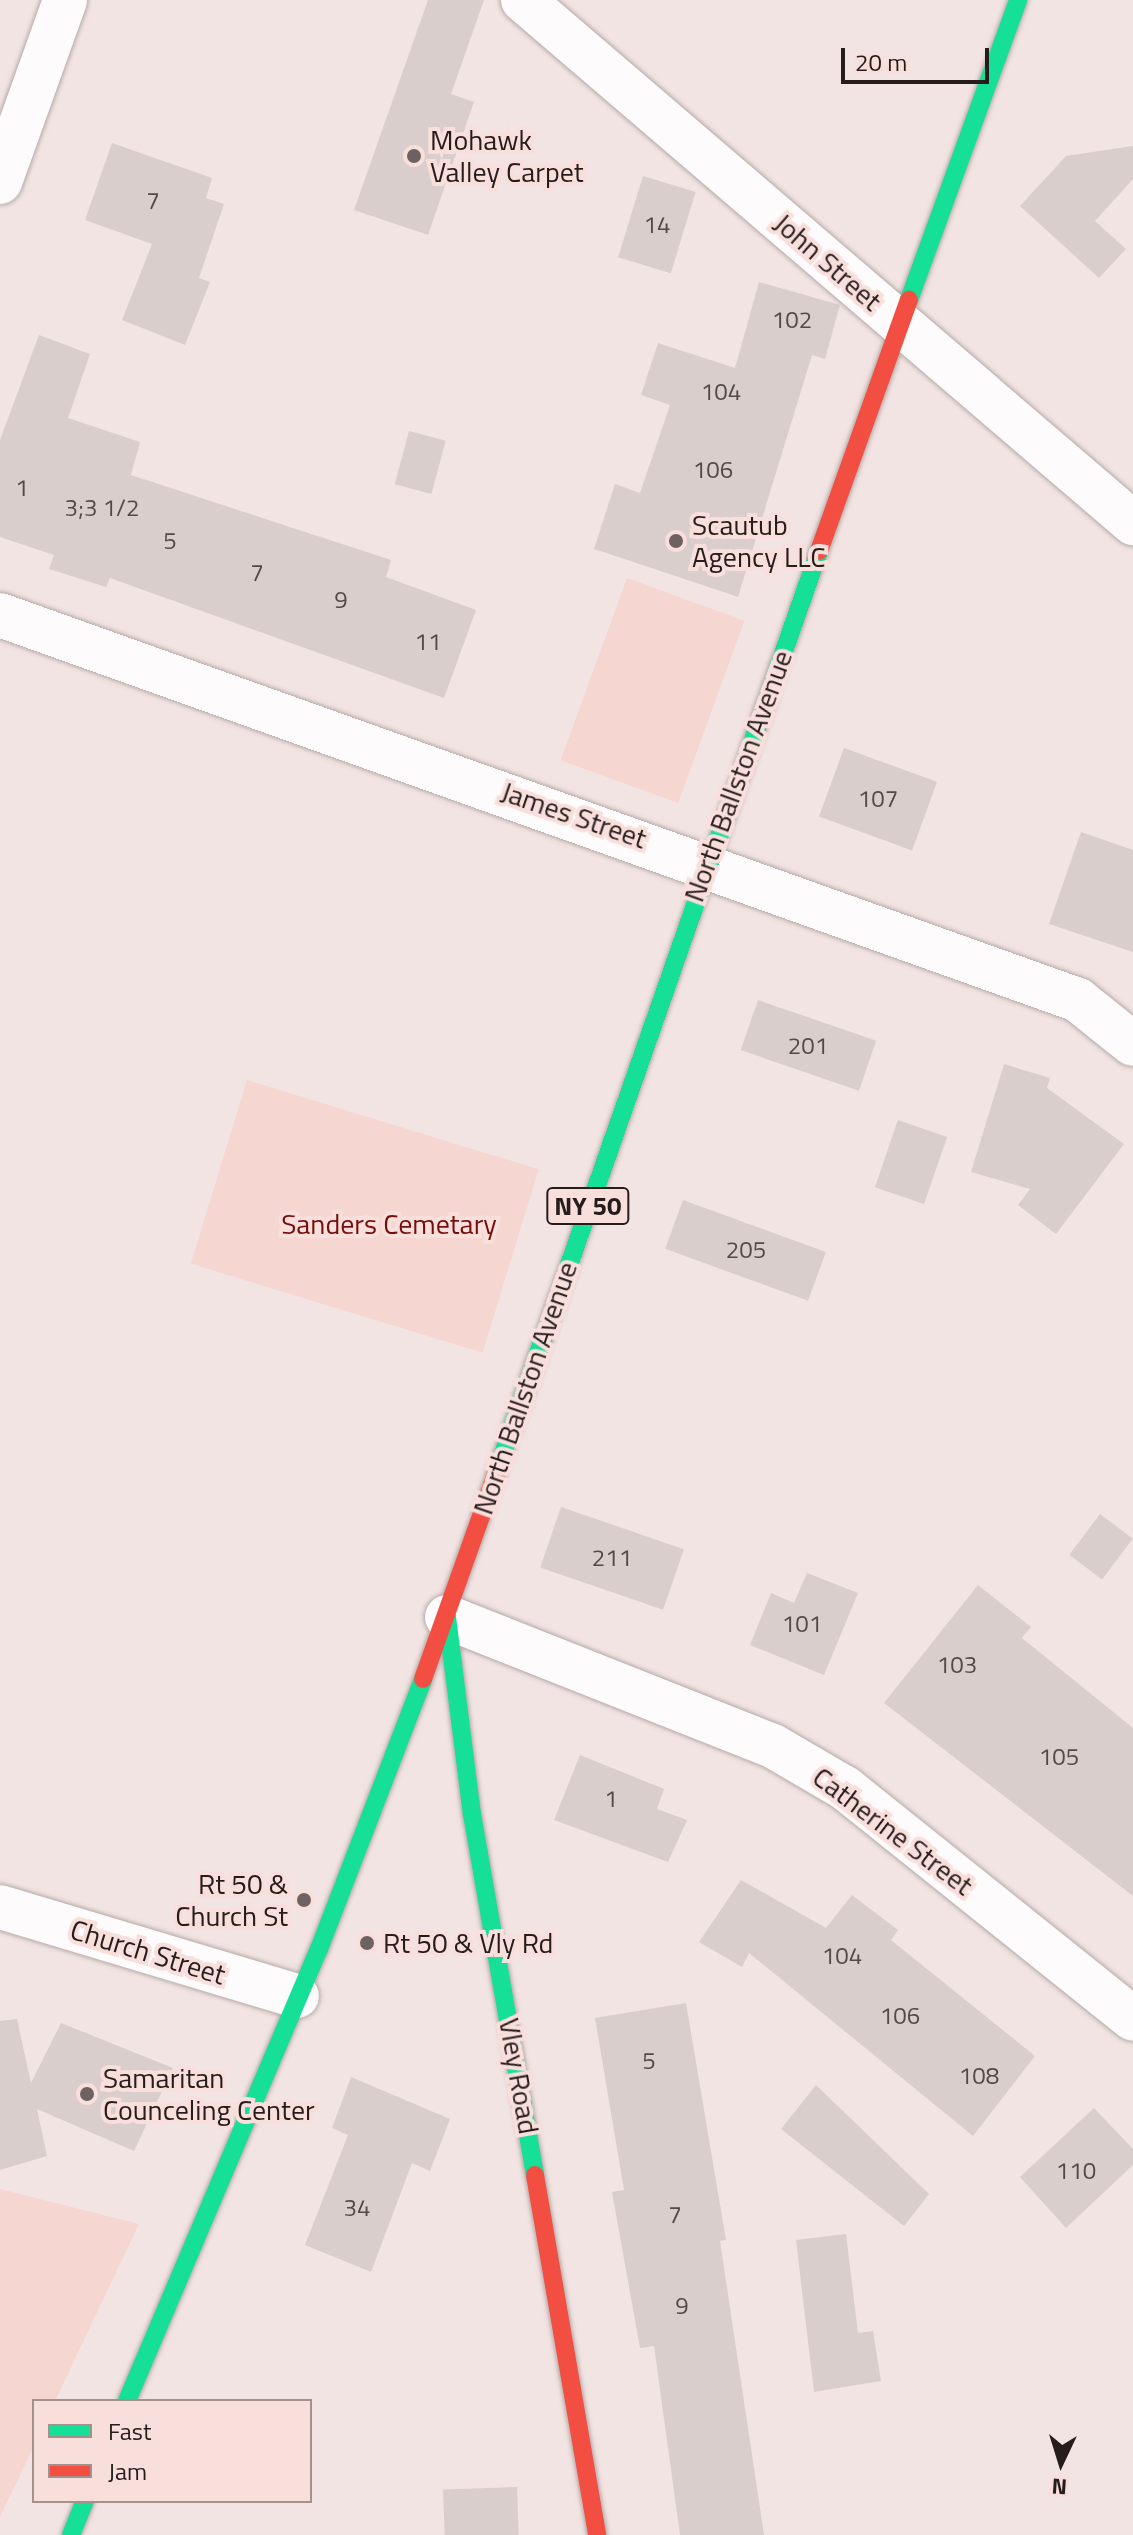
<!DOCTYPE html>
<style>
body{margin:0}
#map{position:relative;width:1133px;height:2535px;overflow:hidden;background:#f2e4e2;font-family:"Titillium Web",sans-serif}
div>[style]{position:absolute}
.green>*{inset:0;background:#f6d6d0;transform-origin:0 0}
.building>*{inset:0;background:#d9cecc;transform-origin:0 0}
.roads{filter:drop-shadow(0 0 2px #b4aaa8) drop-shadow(0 0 2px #b4aaa8)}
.street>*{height:44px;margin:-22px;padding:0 22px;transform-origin:22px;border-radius:22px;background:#fdfbfb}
.fast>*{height:18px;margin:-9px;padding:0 9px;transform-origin:9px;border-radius:9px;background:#16e098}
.jam>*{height:18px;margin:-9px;padding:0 9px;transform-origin:9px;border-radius:9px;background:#f24e42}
.dots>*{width:22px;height:22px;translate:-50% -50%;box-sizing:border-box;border:4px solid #f9dfdb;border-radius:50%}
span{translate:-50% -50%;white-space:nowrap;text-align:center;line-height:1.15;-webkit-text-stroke:8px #f9dfdb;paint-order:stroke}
.number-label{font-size:24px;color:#534a48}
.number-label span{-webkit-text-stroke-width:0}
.shield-label span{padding:2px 6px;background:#f9dfdb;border:2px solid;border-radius:6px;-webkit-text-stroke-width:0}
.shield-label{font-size:26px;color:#251c1b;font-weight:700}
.poi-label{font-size:28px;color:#251c1b}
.left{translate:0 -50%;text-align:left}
.right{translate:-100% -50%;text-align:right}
.street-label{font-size:28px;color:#251c1b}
.park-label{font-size:28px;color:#750e0b}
.legend{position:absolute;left:32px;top:2399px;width:280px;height:104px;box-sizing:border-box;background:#f9dfdb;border:2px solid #a4918e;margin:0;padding:10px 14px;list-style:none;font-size:24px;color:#251c1b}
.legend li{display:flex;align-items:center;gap:16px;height:40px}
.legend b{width:40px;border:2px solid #a4918e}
.north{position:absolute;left:1021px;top:2423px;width:80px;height:80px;-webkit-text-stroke:6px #f9dfdb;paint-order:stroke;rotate:184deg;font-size:22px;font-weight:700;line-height:32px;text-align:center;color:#251c1b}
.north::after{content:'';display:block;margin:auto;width:28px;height:36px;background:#251c1b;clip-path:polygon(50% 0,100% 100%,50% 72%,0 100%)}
.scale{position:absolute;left:841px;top:48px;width:148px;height:36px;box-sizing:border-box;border:4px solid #251c1b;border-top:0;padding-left:10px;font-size:24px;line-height:28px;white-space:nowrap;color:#251c1b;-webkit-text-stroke:6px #f9dfdb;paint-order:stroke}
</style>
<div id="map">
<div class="green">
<i style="left:627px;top:578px;width:125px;height:194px;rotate:20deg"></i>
<i style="left:247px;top:1080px;width:305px;height:192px;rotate:17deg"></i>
<i style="clip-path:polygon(0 2189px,139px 2224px,55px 2401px,34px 2401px,34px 2446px,0 2517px)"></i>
</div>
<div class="building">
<i style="clip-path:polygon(428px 0,484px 0,451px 94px,474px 102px,428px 235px,354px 210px)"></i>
<i style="clip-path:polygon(112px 143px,212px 178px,206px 198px,224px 204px,199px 278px,210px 282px,185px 345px,122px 320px,152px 244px,85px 220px)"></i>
<i style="clip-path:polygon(1133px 146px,1133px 179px,1095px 221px,1126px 249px,1099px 278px,1020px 206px,1066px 156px)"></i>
<i style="left:643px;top:176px;width:55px;height:85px;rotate:17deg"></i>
<i style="clip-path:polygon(759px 282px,840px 305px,825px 359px,812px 355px,738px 597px,594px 549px,615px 484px,640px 493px,670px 405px,641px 395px,658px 343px,735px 368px)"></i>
<i style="clip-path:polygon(39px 335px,90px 354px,68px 418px,140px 442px,131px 475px,391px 560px,386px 577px,476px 610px,444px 698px,110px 578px,106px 587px,49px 569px,54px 555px,0 537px,0 440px)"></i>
<i style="left:409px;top:431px;width:38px;height:55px;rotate:15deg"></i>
<i style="left:844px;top:748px;width:99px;height:73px;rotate:20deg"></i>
<i style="clip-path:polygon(1081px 832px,1133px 850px,1133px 952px,1049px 924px)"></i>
<i style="left:758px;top:1000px;width:125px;height:53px;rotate:19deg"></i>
<i style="clip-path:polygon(1004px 1064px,1050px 1078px,1047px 1088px,1124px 1144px,1056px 1234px,1018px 1205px,1030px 1189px,971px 1172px)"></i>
<i style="left:898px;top:1120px;width:52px;height:71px;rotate:19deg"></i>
<i style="left:683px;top:1200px;width:152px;height:52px;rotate:20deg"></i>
<i style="left:561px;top:1507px;width:130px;height:64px;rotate:19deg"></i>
<i style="left:1100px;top:1514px;width:41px;height:51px;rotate:37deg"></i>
<i style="clip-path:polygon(807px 1573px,858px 1593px,824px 1675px,750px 1645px,771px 1593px,794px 1603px)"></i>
<i style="clip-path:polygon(978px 1585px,1031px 1627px,1022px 1638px,1133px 1728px,1133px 1896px,884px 1703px)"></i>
<i style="clip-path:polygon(580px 1755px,664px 1789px,657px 1809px,687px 1820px,668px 1862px,554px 1820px)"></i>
<i style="clip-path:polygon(741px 1880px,826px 1928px,852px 1895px,898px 1930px,891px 1940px,1035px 2056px,973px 2136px,749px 1953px,742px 1967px,699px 1942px)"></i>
<i style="clip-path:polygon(686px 2003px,726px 2240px,720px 2241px,764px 2535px,680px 2535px,654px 2346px,640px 2348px,612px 2192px,624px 2190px,595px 2018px)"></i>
<i style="clip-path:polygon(17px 2019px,31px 2083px,61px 2023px,173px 2068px,134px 2151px,37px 2109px,47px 2156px,0 2170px,0 2021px)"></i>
<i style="clip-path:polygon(351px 2077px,450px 2119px,430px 2171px,412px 2163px,371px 2272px,305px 2245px,348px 2135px,332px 2128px)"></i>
<i style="clip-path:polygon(816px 2085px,929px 2194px,904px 2226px,781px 2129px)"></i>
<i style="clip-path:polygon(1094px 2108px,1133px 2149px,1133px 2165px,1066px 2228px,1020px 2177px)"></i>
<i style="clip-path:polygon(846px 2234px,858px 2333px,873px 2331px,881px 2381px,814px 2392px,796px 2240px)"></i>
<i style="left:517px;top:2487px;width:48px;height:74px;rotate:88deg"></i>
</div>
<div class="roads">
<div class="street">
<i style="left:523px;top:0;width:804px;rotate:40.61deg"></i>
<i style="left:0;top:182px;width:193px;rotate:-70.3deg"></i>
<i style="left:0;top:615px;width:1145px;rotate:19.65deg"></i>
<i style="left:1078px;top:1000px;width:70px;rotate:38.7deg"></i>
<i style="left:447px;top:1617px;width:351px;rotate:21.6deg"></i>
<i style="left:773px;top:1746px;width:83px;rotate:30.3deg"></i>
<i style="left:845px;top:1788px;width:369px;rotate:38.7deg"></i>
<i style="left:0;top:1907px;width:310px;rotate:16.7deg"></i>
</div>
<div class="fast">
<i style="left:909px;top:300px;width:319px;rotate:-70deg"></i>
<i style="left:499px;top:1465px;width:968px;rotate:-70.7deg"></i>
<i style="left:447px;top:1617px;width:199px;rotate:82.8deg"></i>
<i style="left:472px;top:1814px;width:366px;rotate:80.1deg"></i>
<i style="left:127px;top:2401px;width:491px;rotate:-67deg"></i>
<i style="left:319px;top:1949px;width:289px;rotate:-68.9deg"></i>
<i style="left:71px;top:2535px;width:37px;rotate:-68deg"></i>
</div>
<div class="jam">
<i style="left:819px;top:551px;width:267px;rotate:-70.3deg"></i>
<i style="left:423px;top:1679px;width:227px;rotate:-70.4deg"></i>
<i style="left:535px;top:2175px;width:365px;rotate:80.2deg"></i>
</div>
</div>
<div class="dots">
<i style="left:414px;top:156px;background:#6d6261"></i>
<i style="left:676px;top:541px;background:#6d6261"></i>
<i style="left:304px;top:1900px;background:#6d6261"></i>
<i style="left:367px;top:1943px;background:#6d6261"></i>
<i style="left:87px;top:2094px;background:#6d6261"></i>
</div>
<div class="number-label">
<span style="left:153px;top:201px">7</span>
<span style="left:657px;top:225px">14</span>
<span style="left:792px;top:320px">102</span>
<span style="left:721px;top:392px">104</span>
<span style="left:713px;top:470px">106</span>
<span style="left:22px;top:488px">1</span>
<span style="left:102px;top:508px">3;3 1/2</span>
<span style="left:170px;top:541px">5</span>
<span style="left:257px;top:573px">7</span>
<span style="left:341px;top:600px">9</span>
<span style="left:428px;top:642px">11</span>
<span style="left:878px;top:799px">107</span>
<span style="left:808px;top:1046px">201</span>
<span style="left:746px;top:1250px">205</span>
<span style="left:612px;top:1558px">211</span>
<span style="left:802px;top:1624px">101</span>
<span style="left:957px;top:1665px">103</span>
<span style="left:1059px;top:1757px">105</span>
<span style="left:611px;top:1799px">1</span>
<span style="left:842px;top:1956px">104</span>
<span style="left:900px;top:2016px">106</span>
<span style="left:649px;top:2061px">5</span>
<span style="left:979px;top:2076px">108</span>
<span style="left:1076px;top:2171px">110</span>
<span style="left:357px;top:2208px">34</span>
<span style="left:675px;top:2215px">7</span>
<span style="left:682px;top:2306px">9</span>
</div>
<div class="shield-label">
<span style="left:588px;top:1206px">NY 50</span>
</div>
<div class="poi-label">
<span class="left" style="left:430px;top:156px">Mohawk<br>Valley Carpet</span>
<span class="left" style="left:692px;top:541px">Scautub<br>Agency LLC</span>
<span class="right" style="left:288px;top:1900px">Rt 50 &amp;<br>Church St</span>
<span class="left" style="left:383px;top:1943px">Rt 50 &amp; Vly Rd</span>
<span class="left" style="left:103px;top:2094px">Samaritan<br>Counceling Center</span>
</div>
<div class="street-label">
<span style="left:828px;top:262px;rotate:41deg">John Street</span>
<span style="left:738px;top:776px;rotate:-70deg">North Ballston Avenue</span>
<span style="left:574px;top:815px;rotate:19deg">James Street</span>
<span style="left:525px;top:1388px;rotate:-71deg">North Ballston Avenue</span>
<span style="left:893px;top:1831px;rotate:37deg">Catherine Street</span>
<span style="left:148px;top:1952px;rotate:17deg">Church Street</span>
<span style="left:519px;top:2076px;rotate:80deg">Vley Road</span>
</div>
<div class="park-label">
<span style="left:389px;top:1224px">Sanders Cemetary</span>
</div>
<ul class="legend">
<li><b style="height:10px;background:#16e098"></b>Fast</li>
<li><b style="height:10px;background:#f24e42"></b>Jam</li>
</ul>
<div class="north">N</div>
<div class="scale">20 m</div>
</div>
